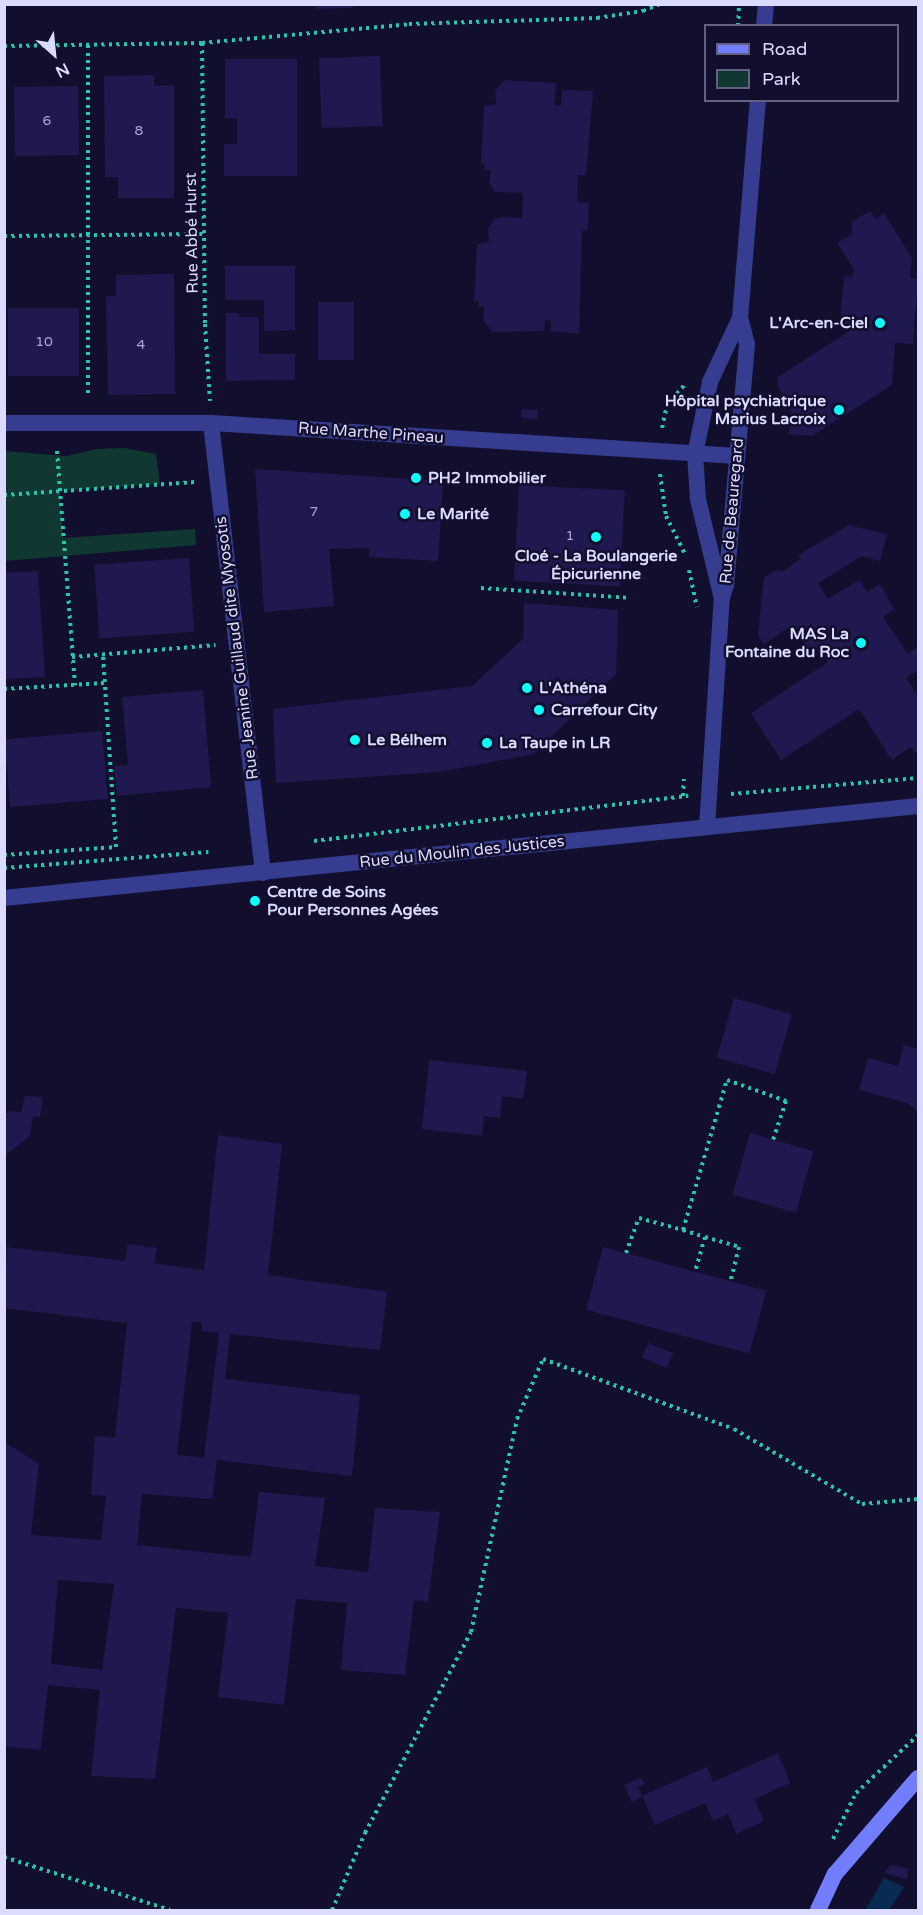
<!DOCTYPE html>
<meta charset="utf-8">
<style>
body{margin:0}
#map{position:relative;width:923px;height:1915px;overflow:hidden;background:#110f2d;font-family:"Varela Round",sans-serif}
div>[style]{position:absolute}
.green>*{inset:0;background:#113732}
.water>*{inset:0;background:#082b52}
.building>*{inset:0;background:#1f194f;transform-origin:0 0}
.path>*{height:4px;margin-top:-2px;transform-origin:0;background:repeating-linear-gradient(90deg,#26c7ad 0 3px,transparent 0 7.5px)}
.minor>*{height:16px;margin:-8px;padding:0 8px;transform-origin:8px;border-radius:8px;background:#363c8f}
.tertiary>*{height:16px;margin:-8px;padding:0 8px;transform-origin:8px;border-radius:8px;background:#363c8f}
.secondary>*{height:16px;margin:-8px;padding:0 8px;transform-origin:8px;border-radius:8px;background:#727dff}
.dots>*{width:16px;height:16px;translate:-50% -50%;box-sizing:border-box;border:3px solid #110f2d;border-radius:50%}
span{translate:-50% -50%;white-space:nowrap;text-align:center;line-height:1.15;-webkit-text-stroke:5px #110f2d;paint-order:stroke}
.number-label{font-size:14px;color:#acaad3}
.number-label span{-webkit-text-stroke-width:0}
.street-label{font-size:16px;color:#dbdbff}
.poi-label{font-size:16px;color:#dbdbff;font-weight:700}
.right{translate:-100% -50%;text-align:right}
.left{translate:0 -50%;text-align:left}
.frame{position:absolute;inset:0;border:6px solid #dbdbff;pointer-events:none}
.legend{position:absolute;left:704px;top:24px;width:195px;height:78px;box-sizing:border-box;background:#110f2d;border:2px solid #626181;margin:0;padding:8px 10px;list-style:none;font-size:18px;color:#dbdbff}
.legend li{display:flex;align-items:center;gap:12px;height:30px}
.legend b{width:30px;border:2px solid #626181}
.north{position:absolute;left:24px;top:24px;width:60px;height:60px;-webkit-text-stroke:4px #110f2d;paint-order:stroke;rotate:153deg;font-size:16px;font-weight:700;line-height:24px;text-align:center;color:#dbdbff}
.north::after{content:'';display:block;margin:auto;width:21px;height:27px;background:#dbdbff;clip-path:polygon(50% 0,100% 100%,50% 72%,0 100%)}
</style>
<div id="map">
<div class="green">
<i style="clip-path:polygon(124px 448px,156px 454px,160px 484px,60px 491px,63px 538px,195px 529px,196px 545px,5px 561px,5px 451px,66px 456px,96px 449px)"></i>
</div>
<div class="water">
<i style="clip-path:polygon(884px 1878px,904px 1887px,889px 1910px,866px 1909px)"></i>
</div>
<div class="building">
<i style="clip-path:polygon(316px 4px,353px 4px,353px 8px,316px 9px)"></i>
<i style="left:380px;top:56px;width:70px;height:61px;rotate:88deg"></i>
<i style="clip-path:polygon(225px 59px,297px 59px,297px 176px,224px 176px,224px 144px,237px 144px,237px 118px,225px 118px)"></i>
<i style="clip-path:polygon(154px 75px,154px 86px,174px 85px,174px 198px,118px 198px,118px 177px,105px 177px,104px 76px)"></i>
<i style="clip-path:polygon(505px 80px,556px 83px,554px 105px,561px 106px,562px 90px,593px 91px,586px 175px,578px 175px,577px 202px,589px 203px,588px 229px,582px 231px,579px 334px,551px 331px,551px 321px,545px 320px,544px 331px,493px 332px,483px 321px,484px 307px,478px 306px,479px 301px,474px 301px,477px 245px,489px 241px,488px 229px,493px 220px,502px 217px,522px 218px,523px 193px,495px 192px,489px 183px,491px 170px,484px 170px,485px 165px,481px 164px,484px 106px,496px 104px,495px 91px)"></i>
<i style="left:78px;top:86px;width:69px;height:64px;rotate:89deg"></i>
<i style="clip-path:polygon(870px 211px,876px 219px,884px 213px,912px 258px,910px 278px,918px 279px,913px 344px,895px 343px,892px 385px,812px 436px,789px 434px,791px 406px,777px 385px,778px 377px,851px 330px,851px 324px,840px 323px,844px 276px,852px 277px,854px 269px,837px 243px,852px 234px,852px 222px)"></i>
<i style="clip-path:polygon(225px 266px,295px 266px,295px 330px,264px 331px,264px 300px,225px 300px)"></i>
<i style="clip-path:polygon(174px 274px,175px 394px,108px 395px,106px 296px,116px 296px,116px 275px)"></i>
<i style="left:318px;top:302px;width:36px;height:58px"></i>
<i style="left:79px;top:308px;width:68px;height:71px;rotate:90deg"></i>
<i style="clip-path:polygon(226px 313px,239px 313px,239px 317px,259px 317px,259px 354px,295px 354px,295px 380px,226px 381px)"></i>
<i style="left:522px;top:409px;width:16px;height:9px;rotate:4deg"></i>
<i style="clip-path:polygon(255px 469px,443px 481px,438px 561px,369px 557px,369px 548px,329px 549px,334px 606px,264px 612px)"></i>
<i style="left:519px;top:485px;width:106px;height:96px;rotate:3deg"></i>
<i style="clip-path:polygon(849px 525px,887px 534px,880px 561px,862px 556px,818px 583px,828px 599px,859px 580px,867px 592px,880px 584px,894px 609px,883px 617px,908px 654px,918px 646px,918px 670px,906px 678px,918px 697px,918px 752px,915px 752px,911px 747px,892px 760px,859px 709px,781px 760px,751px 713px,828px 662px,819px 649px,812px 654px,793px 625px,764px 644px,758px 635px,764px 578px,776px 570px,783px 571px,801px 559px,798px 555px)"></i>
<i style="left:189px;top:558px;width:74px;height:95px;rotate:86deg"></i>
<i style="clip-path:polygon(38px 571px,45px 677px,4px 679px,4px 573px)"></i>
<i style="clip-path:polygon(524px 603px,618px 610px,616px 674px,534px 754px,439px 772px,276px 783px,273px 709px,472px 686px,523px 639px)"></i>
<i style="clip-path:polygon(203px 690px,211px 787px,117px 796px,114px 766px,128px 765px,122px 697px)"></i>
<i style="left:102px;top:731px;width:68px;height:98px;rotate:85deg"></i>
<i style="left:734px;top:998px;width:60px;height:62px;rotate:16deg"></i>
<i style="clip-path:polygon(904px 1045px,918px 1049px,918px 1112px,907px 1103px,859px 1090px,868px 1058px,898px 1066px)"></i>
<i style="clip-path:polygon(429px 1060px,527px 1071px,523px 1099px,502px 1096px,500px 1118px,484px 1116px,482px 1136px,422px 1129px)"></i>
<i style="clip-path:polygon(25px 1096px,43px 1097px,40px 1117px,33px 1116px,30px 1136px,4px 1156px,4px 1116px,10px 1111px,21px 1112px)"></i>
<i style="left:750px;top:1133px;width:66px;height:64px;rotate:16deg"></i>
<i style="clip-path:polygon(evenodd,218px 1135px,282px 1144px,268px 1275px,387px 1292px,380px 1350px,230px 1334px,225px 1379px,360px 1395px,352px 1476px,217px 1460px,212px 1499px,142px 1494px,137px 1545px,251px 1557px,259px 1492px,325px 1498px,315px 1566px,368px 1572px,375px 1508px,440px 1512px,428px 1602px,414px 1600px,405px 1675px,341px 1670px,347px 1603px,296px 1599px,284px 1705px,218px 1697px,228px 1613px,176px 1608px,155px 1779px,91px 1776px,100px 1690px,48px 1685px,41px 1750px,4px 1746px,4px 1442px,39px 1464px,31px 1535px,101px 1540px,106px 1496px,91px 1495px,95px 1436px,115px 1438px,127px 1323px,4px 1308px,7px 1247px,125px 1261px,128px 1244px,157px 1248px,154px 1263px,204px 1270px,218px 1135px,192px 1322px,201px 1322px,202px 1331px,219px 1333px,204px 1458px,177px 1455px,192px 1322px,218px 1135px,58px 1580px,114px 1584px,102px 1670px,51px 1664px,58px 1580px)"></i>
<i style="left:603px;top:1247px;width:169px;height:65px;rotate:15deg"></i>
<i style="left:648px;top:1343px;width:27px;height:16px;rotate:22deg"></i>
<i style="clip-path:polygon(778px 1753px,790px 1783px,754px 1799px,764px 1821px,736px 1834px,728px 1814px,713px 1821px,705px 1803px,655px 1825px,642px 1796px,707px 1767px,713px 1782px)"></i>
<i style="clip-path:polygon(641px 1777px,645px 1784px,638px 1787px,642px 1797px,632px 1802px,624px 1785px)"></i>
<i style="clip-path:polygon(891px 1865px,909px 1869px,907px 1879px,884px 1873px)"></i>
</div>
<div class="path">
<i style="left:738px;top:26px;width:22px;rotate:-87deg"></i>
<i style="left:202px;top:43px;width:281px;rotate:89.4deg"></i>
<i style="left:205px;top:324px;width:77px;rotate:86.3deg"></i>
<i style="left:88px;top:45px;width:352px;rotate:90deg"></i>
<i style="left:4px;top:46px;width:198px;rotate:-0.9deg"></i>
<i style="left:202px;top:43px;width:208px;rotate:-5.2deg"></i>
<i style="left:409px;top:24px;width:188px;rotate:-1.8deg"></i>
<i style="left:597px;top:18px;width:47px;rotate:-8.7deg"></i>
<i style="left:643px;top:11px;width:18px;rotate:-22deg"></i>
<i style="left:4px;top:236px;width:200px;rotate:-0.6deg"></i>
<i style="left:662px;top:428px;width:24px;rotate:-78deg"></i>
<i style="left:667px;top:405px;width:29px;rotate:-49deg"></i>
<i style="left:57px;top:451px;width:235px;rotate:85.6deg"></i>
<i style="left:660px;top:474px;width:42px;rotate:81.9deg"></i>
<i style="left:666px;top:516px;width:42px;rotate:63.4deg"></i>
<i style="left:4px;top:495px;width:192px;rotate:-3.9deg"></i>
<i style="left:689px;top:570px;width:38px;rotate:78deg"></i>
<i style="left:481px;top:588px;width:149px;rotate:3.8deg"></i>
<i style="left:72px;top:657px;width:144px;rotate:-4.8deg"></i>
<i style="left:4px;top:689px;width:100px;rotate:-3.4deg"></i>
<i style="left:731px;top:794px;width:188px;rotate:-4.9deg"></i>
<i style="left:683px;top:796px;width:17px;rotate:-87deg"></i>
<i style="left:314px;top:841px;width:377px;rotate:-6.9deg"></i>
<i style="left:4px;top:855px;width:112px;rotate:-4.1deg"></i>
<i style="left:116px;top:847px;width:193px;rotate:-93.9deg"></i>
<i style="left:4px;top:868px;width:205px;rotate:-4.5deg"></i>
<i style="left:683px;top:1230px;width:156px;rotate:-73.7deg"></i>
<i style="left:727px;top:1080px;width:63px;rotate:19.6deg"></i>
<i style="left:786px;top:1101px;width:41px;rotate:108.4deg"></i>
<i style="left:705px;top:1237px;width:35px;rotate:16deg"></i>
<i style="left:739px;top:1247px;width:36px;rotate:104deg"></i>
<i style="left:626px;top:1253px;width:37px;rotate:-70deg"></i>
<i style="left:639px;top:1218px;width:46px;rotate:15.3deg"></i>
<i style="left:683px;top:1230px;width:23px;rotate:18deg"></i>
<i style="left:705px;top:1237px;width:36px;rotate:106deg"></i>
<i style="left:833px;top:1839px;width:51px;rotate:-63.4deg"></i>
<i style="left:856px;top:1793px;width:85px;rotate:-43.1deg"></i>
<i style="left:4px;top:1857px;width:174px;rotate:17.7deg"></i>
<i style="left:332px;top:1910px;width:84px;rotate:-66.8deg"></i>
<i style="left:365px;top:1833px;width:227px;rotate:-62.2deg"></i>
<i style="left:471px;top:1632px;width:218px;rotate:-77.8deg"></i>
<i style="left:517px;top:1419px;width:65px;rotate:-66.6deg"></i>
<i style="left:543px;top:1359px;width:203px;rotate:20.1deg"></i>
<i style="left:734px;top:1429px;width:148px;rotate:30.4deg"></i>
<i style="left:862px;top:1504px;width:56px;rotate:-5.1deg"></i>
</div>
<div class="minor">
<i style="left:4px;top:423px;width:207px"></i>
<i style="left:211px;top:423px;width:527px;rotate:3.59deg"></i>
<i style="left:211px;top:423px;width:453px;rotate:83.4deg"></i>
</div>
<div class="tertiary">
<i style="left:764px;top:26px;width:22px;rotate:-85deg"></i>
<i style="left:721px;top:595px;width:99px;rotate:-103.5deg"></i>
<i style="left:698px;top:499px;width:45px;rotate:-93.8deg"></i>
<i style="left:695px;top:454px;width:74px;rotate:-78.2deg"></i>
<i style="left:710px;top:382px;width:71px;rotate:-64.9deg"></i>
<i style="left:740px;top:318px;width:219px;rotate:-85.3deg"></i>
<i style="left:707px;top:827px;width:229px;rotate:-86.3deg"></i>
<i style="left:722px;top:598px;width:14px;rotate:-73deg"></i>
<i style="left:726px;top:585px;width:242px;rotate:-85deg"></i>
<i style="left:747px;top:344px;width:27px;rotate:-105deg"></i>
<i style="left:4px;top:898px;width:919px;rotate:-5.75deg"></i>
</div>
<div class="secondary">
<i style="left:818px;top:1910px;width:40px;rotate:-65deg"></i>
<i style="left:835px;top:1874px;width:127px;rotate:-49.2deg"></i>
</div>
<div class="dots">
<i style="left:880px;top:323px;background:#07fffd"></i>
<i style="left:839px;top:410px;background:#07fffd"></i>
<i style="left:416px;top:478px;background:#07fffd"></i>
<i style="left:405px;top:514px;background:#07fffd"></i>
<i style="left:596px;top:537px;background:#07fffd"></i>
<i style="left:861px;top:643px;background:#07fffd"></i>
<i style="left:527px;top:688px;background:#07fffd"></i>
<i style="left:539px;top:710px;background:#07fffd"></i>
<i style="left:355px;top:740px;background:#07fffd"></i>
<i style="left:487px;top:743px;background:#07fffd"></i>
<i style="left:255px;top:901px;background:#07fffd"></i>
</div>
<div class="number-label">
<span style="left:47px;top:121px">6</span>
<span style="left:139px;top:131px">8</span>
<span style="left:44px;top:342px">10</span>
<span style="left:141px;top:345px">4</span>
<span style="left:314px;top:512px">7</span>
<span style="left:570px;top:536px">1</span>
</div>
<div class="street-label">
<span style="left:192px;top:233px;rotate:-91deg">Rue Abbé Hurst</span>
<span style="left:371px;top:433px;rotate:4deg">Rue Marthe Pineau</span>
<span style="left:732px;top:511px;rotate:-85deg">Rue de Beauregard</span>
<span style="left:237px;top:648px;rotate:-97deg">Rue Jeanine Guillaud dite Myosotis</span>
<span style="left:462px;top:852px;rotate:-6deg">Rue du Moulin des Justices</span>
</div>
<div class="poi-label">
<span class="right" style="left:868px;top:323px">L'Arc-en-Ciel</span>
<span class="right" style="left:826px;top:410px">Hôpital psychiatrique<br>Marius Lacroix</span>
<span class="left" style="left:428px;top:478px">PH2 Immobilier</span>
<span class="left" style="left:417px;top:514px">Le Marité</span>
<span style="left:596px;top:565px">Cloé - La Boulangerie<br>Épicurienne</span>
<span class="right" style="left:849px;top:643px">MAS La<br>Fontaine du Roc</span>
<span class="left" style="left:539px;top:688px">L'Athéna</span>
<span class="left" style="left:551px;top:710px">Carrefour City</span>
<span class="left" style="left:367px;top:740px">Le Bélhem</span>
<span class="left" style="left:499px;top:743px">La Taupe in LR</span>
<span class="left" style="left:267px;top:901px">Centre de Soins<br>Pour Personnes Agées</span>
</div>
<div class="frame"></div>
<ul class="legend">
<li><b style="height:8px;background:#727dff"></b>Road</li>
<li><b style="height:16px;background:#113732"></b>Park</li>
</ul>
<div class="north">N</div>
</div>
